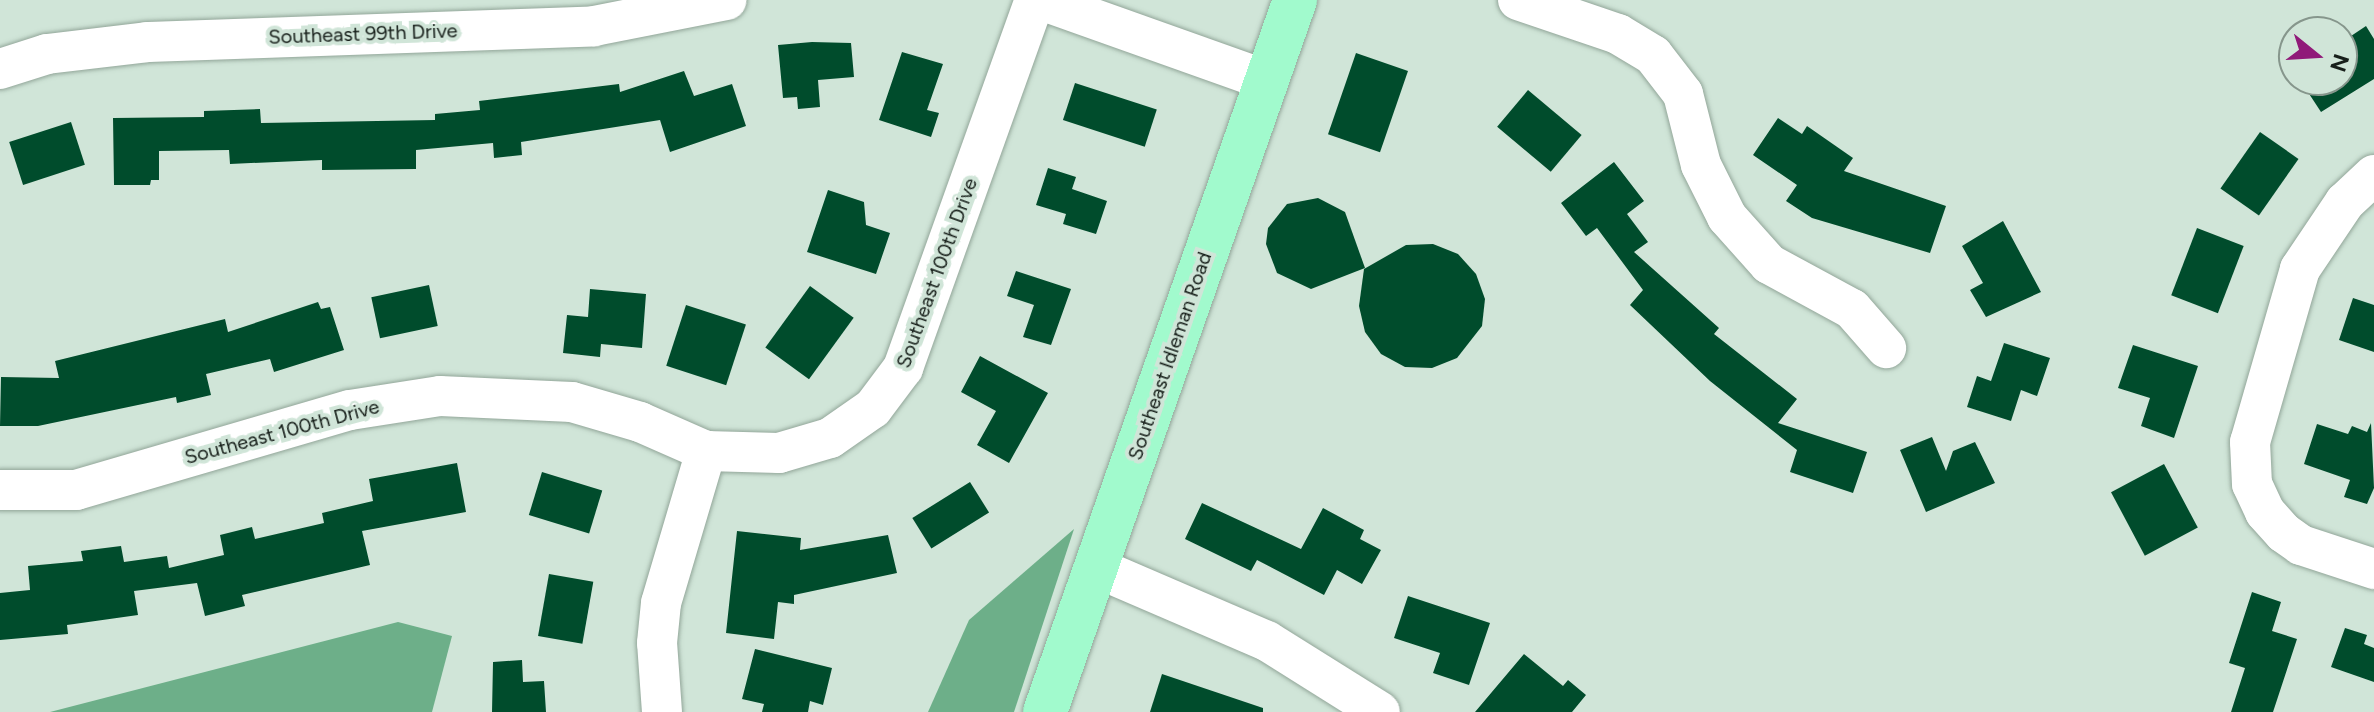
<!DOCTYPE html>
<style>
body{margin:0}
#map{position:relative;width:2374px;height:712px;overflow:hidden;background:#d0e5d8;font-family:Figtree,sans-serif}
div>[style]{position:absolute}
.forest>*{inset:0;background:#6daf89}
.building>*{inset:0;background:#004c2c;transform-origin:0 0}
.roads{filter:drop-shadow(0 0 2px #92a699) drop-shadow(0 0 2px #92a699)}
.minor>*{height:40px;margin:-20px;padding:0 20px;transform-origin:20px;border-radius:20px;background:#fff}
.major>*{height:44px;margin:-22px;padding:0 22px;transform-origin:22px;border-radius:22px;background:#a1facd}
span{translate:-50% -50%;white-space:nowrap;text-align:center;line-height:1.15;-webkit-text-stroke:8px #d0e5d8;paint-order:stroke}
.street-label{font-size:20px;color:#171f1a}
.north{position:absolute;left:2278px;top:16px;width:80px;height:80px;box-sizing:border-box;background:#d0e5d8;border:2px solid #86968c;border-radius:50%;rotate:108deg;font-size:22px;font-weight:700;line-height:32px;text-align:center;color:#171f1a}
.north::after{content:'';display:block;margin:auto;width:28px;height:36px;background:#901a79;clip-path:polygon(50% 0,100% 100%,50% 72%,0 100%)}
</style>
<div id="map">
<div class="forest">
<i style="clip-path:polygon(1074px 529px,1014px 712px,928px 712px,969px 620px)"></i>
<i style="clip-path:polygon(398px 622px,452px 636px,432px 712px,50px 712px)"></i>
</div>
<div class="building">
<i style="clip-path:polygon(2366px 26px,2374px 39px,2374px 79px,2321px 112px,2300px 80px,2342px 80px,2342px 42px)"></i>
<i style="clip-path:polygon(812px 42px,851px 43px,854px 77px,818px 80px,820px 107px,798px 109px,797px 97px,783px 98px,778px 45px)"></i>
<i style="clip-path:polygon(902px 52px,943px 64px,927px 110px,939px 113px,931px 137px,879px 120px)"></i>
<i style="left:1356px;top:53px;width:55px;height:86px;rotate:19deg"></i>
<i style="clip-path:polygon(684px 71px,694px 96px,732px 84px,746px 126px,670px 152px,660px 120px,521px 142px,522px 155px,494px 158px,493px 143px,416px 150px,416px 169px,322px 170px,322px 160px,230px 164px,229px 150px,159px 151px,159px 180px,151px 180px,150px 185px,114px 185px,113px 118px,204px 117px,204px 111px,260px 109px,261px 123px,435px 120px,435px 114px,480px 110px,479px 101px,619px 84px,620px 92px)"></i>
<i style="left:1075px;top:83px;width:86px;height:39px;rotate:18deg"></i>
<i style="left:1528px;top:90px;width:70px;height:48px;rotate:40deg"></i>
<i style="clip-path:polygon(1778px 118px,1802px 134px,1807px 126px,1853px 158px,1844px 171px,1946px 206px,1930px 253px,1812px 218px,1786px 201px,1797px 185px,1753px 155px)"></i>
<i style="left:71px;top:122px;width:45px;height:65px;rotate:72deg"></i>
<i style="left:2260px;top:132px;width:47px;height:69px;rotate:35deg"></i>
<i style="clip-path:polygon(1614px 162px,1644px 201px,1627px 214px,1648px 242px,1634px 252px,1719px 328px,1714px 334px,1797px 399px,1778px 423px,1867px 452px,1853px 493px,1790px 472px,1797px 450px,1710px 381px,1630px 305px,1643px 290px,1597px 228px,1586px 236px,1561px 203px)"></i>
<i style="clip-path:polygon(1048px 168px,1076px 177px,1072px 189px,1107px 201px,1096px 234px,1063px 224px,1066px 214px,1036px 205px)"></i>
<i style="clip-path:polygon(828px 190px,864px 202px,866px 225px,890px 233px,876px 274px,807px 252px)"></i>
<i style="clip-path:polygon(1318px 198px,1345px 212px,1365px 268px,1311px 289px,1277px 273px,1266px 244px,1268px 228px,1287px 204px)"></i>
<i style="clip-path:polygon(2003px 221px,2041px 292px,1986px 317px,1970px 290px,1983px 283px,1962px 246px)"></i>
<i style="left:2197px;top:228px;width:50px;height:72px;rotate:21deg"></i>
<i style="clip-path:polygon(1433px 244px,1458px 254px,1476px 274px,1485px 299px,1482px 326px,1457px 358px,1432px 368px,1405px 367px,1381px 354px,1365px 332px,1359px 306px,1364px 269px,1406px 245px)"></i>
<i style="clip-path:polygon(1016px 271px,1071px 289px,1051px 345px,1023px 337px,1034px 305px,1007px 296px)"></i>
<i style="left:429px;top:285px;width:42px;height:59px;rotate:78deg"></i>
<i style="left:810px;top:286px;width:54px;height:76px;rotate:36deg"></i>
<i style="clip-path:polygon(590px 289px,646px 294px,642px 348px,601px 344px,600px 357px,563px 353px,567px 315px,588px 317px)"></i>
<i style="clip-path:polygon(2353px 298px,2374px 305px,2374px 352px,2339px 340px)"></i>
<i style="clip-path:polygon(318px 302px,321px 309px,330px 307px,344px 350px,274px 372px,270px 359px,206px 374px,211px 395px,177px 403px,176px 397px,38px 426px,0 426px,1px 377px,59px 378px,55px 361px,225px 319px,228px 332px)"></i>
<i style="left:686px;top:305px;width:63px;height:64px;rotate:18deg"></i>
<i style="clip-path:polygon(2004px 343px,2050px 358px,2037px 396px,2021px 390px,2011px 421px,1967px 407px,1977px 376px,1991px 381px)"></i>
<i style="clip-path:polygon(2133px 345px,2198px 366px,2174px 438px,2141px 426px,2150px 398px,2118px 388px)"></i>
<i style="clip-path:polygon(980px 356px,1048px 393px,1009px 463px,977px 445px,996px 411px,961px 392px)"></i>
<i style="clip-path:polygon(2371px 423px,2374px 488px,2367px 504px,2344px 497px,2350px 480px,2304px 464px,2317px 424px,2348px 434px,2352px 426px,2367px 432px)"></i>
<i style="clip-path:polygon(1932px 437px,1946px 471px,1953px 451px,1975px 442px,1995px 483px,1926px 512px,1900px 450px)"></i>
<i style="clip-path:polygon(457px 463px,466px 512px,362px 531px,370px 565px,242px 595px,245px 606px,205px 616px,197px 583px,134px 591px,138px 615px,67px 625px,68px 634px,0 640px,0 593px,30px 590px,28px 566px,83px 561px,81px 551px,121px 546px,124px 562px,167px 556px,169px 568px,224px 555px,220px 535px,252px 527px,255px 539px,324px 523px,322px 513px,373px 501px,369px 479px)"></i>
<i style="left:2164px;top:464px;width:72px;height:60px;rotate:62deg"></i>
<i style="left:542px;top:472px;width:63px;height:45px;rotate:17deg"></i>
<i style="left:970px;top:482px;width:36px;height:68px;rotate:58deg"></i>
<i style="clip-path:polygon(1202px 503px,1301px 549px,1323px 508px,1364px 530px,1360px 539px,1381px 550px,1362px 584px,1337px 570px,1324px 595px,1257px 560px,1251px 571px,1185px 539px)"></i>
<i style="clip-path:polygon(737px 531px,801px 538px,800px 550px,888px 535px,897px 573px,794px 595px,794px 604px,778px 602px,774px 639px,726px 633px)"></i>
<i style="left:549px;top:574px;width:45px;height:63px;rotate:10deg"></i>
<i style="clip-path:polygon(2252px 592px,2281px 602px,2272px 631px,2297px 639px,2273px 712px,2231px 712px,2245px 668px,2229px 663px)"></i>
<i style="clip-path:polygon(1408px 596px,1490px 623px,1469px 685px,1433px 673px,1440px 653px,1394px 638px)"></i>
<i style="clip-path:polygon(2345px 628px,2367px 635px,2364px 644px,2374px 648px,2374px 682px,2331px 667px)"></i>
<i style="clip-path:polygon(755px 649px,832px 668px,823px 705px,810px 701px,808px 712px,762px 712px,764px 704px,742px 699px)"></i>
<i style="clip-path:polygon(1524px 654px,1563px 686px,1568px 680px,1586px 695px,1572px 712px,1475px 712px)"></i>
<i style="clip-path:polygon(522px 660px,523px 682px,544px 681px,546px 712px,492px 712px,493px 662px)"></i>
<i style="clip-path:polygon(1162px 674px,1263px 708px,1263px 712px,1150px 712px)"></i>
</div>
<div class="roads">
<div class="minor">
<i style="left:1041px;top:0;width:239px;rotate:19.6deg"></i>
<i style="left:1518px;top:0;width:106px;rotate:18.8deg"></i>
<i style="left:1618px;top:34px;width:41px;rotate:31deg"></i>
<i style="left:1653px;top:55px;width:49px;rotate:52.4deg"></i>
<i style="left:1683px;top:94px;width:73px;rotate:75.8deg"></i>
<i style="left:1701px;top:165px;width:58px;rotate:63.4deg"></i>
<i style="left:1727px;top:217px;width:63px;rotate:48.2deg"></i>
<i style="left:1769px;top:264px;width:94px;rotate:28.5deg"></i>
<i style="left:1852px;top:309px;width:52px;rotate:48.9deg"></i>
<i style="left:0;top:69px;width:49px;rotate:-17.7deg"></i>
<i style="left:47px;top:54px;width:101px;rotate:-6.8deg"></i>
<i style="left:147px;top:42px;width:447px;rotate:-2deg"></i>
<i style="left:594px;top:26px;width:135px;rotate:-11.1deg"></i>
<i style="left:2374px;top:175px;width:40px;rotate:137deg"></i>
<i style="left:2345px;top:202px;width:81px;rotate:123.9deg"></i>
<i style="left:2300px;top:269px;width:180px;rotate:106.1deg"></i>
<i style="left:2250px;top:442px;width:42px;rotate:87.3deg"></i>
<i style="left:2252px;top:484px;width:31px;rotate:65deg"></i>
<i style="left:2265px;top:512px;width:28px;rotate:48deg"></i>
<i style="left:2284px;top:533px;width:21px;rotate:35deg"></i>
<i style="left:2301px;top:545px;width:77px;rotate:18.2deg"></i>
<i style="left:0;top:490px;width:76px"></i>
<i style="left:76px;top:490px;width:285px;rotate:-16.3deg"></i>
<i style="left:350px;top:410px;width:91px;rotate:-8.8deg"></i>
<i style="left:440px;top:396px;width:132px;rotate:2.6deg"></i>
<i style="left:572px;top:402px;width:71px;rotate:16.4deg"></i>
<i style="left:640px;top:422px;width:72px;rotate:23.7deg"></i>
<i style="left:706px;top:451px;width:73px;rotate:1.6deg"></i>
<i style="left:779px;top:453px;width:53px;rotate:-16.4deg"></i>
<i style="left:830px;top:438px;width:52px;rotate:-34.9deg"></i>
<i style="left:873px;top:408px;width:50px;rotate:-53.1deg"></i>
<i style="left:903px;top:368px;width:391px;rotate:-70.3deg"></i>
<i style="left:1095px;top:567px;width:187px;rotate:23.3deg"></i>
<i style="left:1267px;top:641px;width:133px;rotate:32.1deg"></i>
<i style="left:662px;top:712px;width:69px;rotate:-94.1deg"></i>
<i style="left:657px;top:643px;width:40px;rotate:-84.3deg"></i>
<i style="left:661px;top:603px;width:159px;rotate:-73.5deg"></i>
</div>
<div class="major">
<i style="left:1045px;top:712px;width:755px;rotate:-70.65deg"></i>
</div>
</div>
<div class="street-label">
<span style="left:363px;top:34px;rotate:-2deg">Southeast 99th Drive</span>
<span style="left:937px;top:273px;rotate:-70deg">Southeast 100th Drive</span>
<span style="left:1170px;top:356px;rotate:-71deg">Southeast Idleman Road</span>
<span style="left:282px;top:432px;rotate:-15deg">Southeast 100th Drive</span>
</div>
<div class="north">N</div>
</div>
